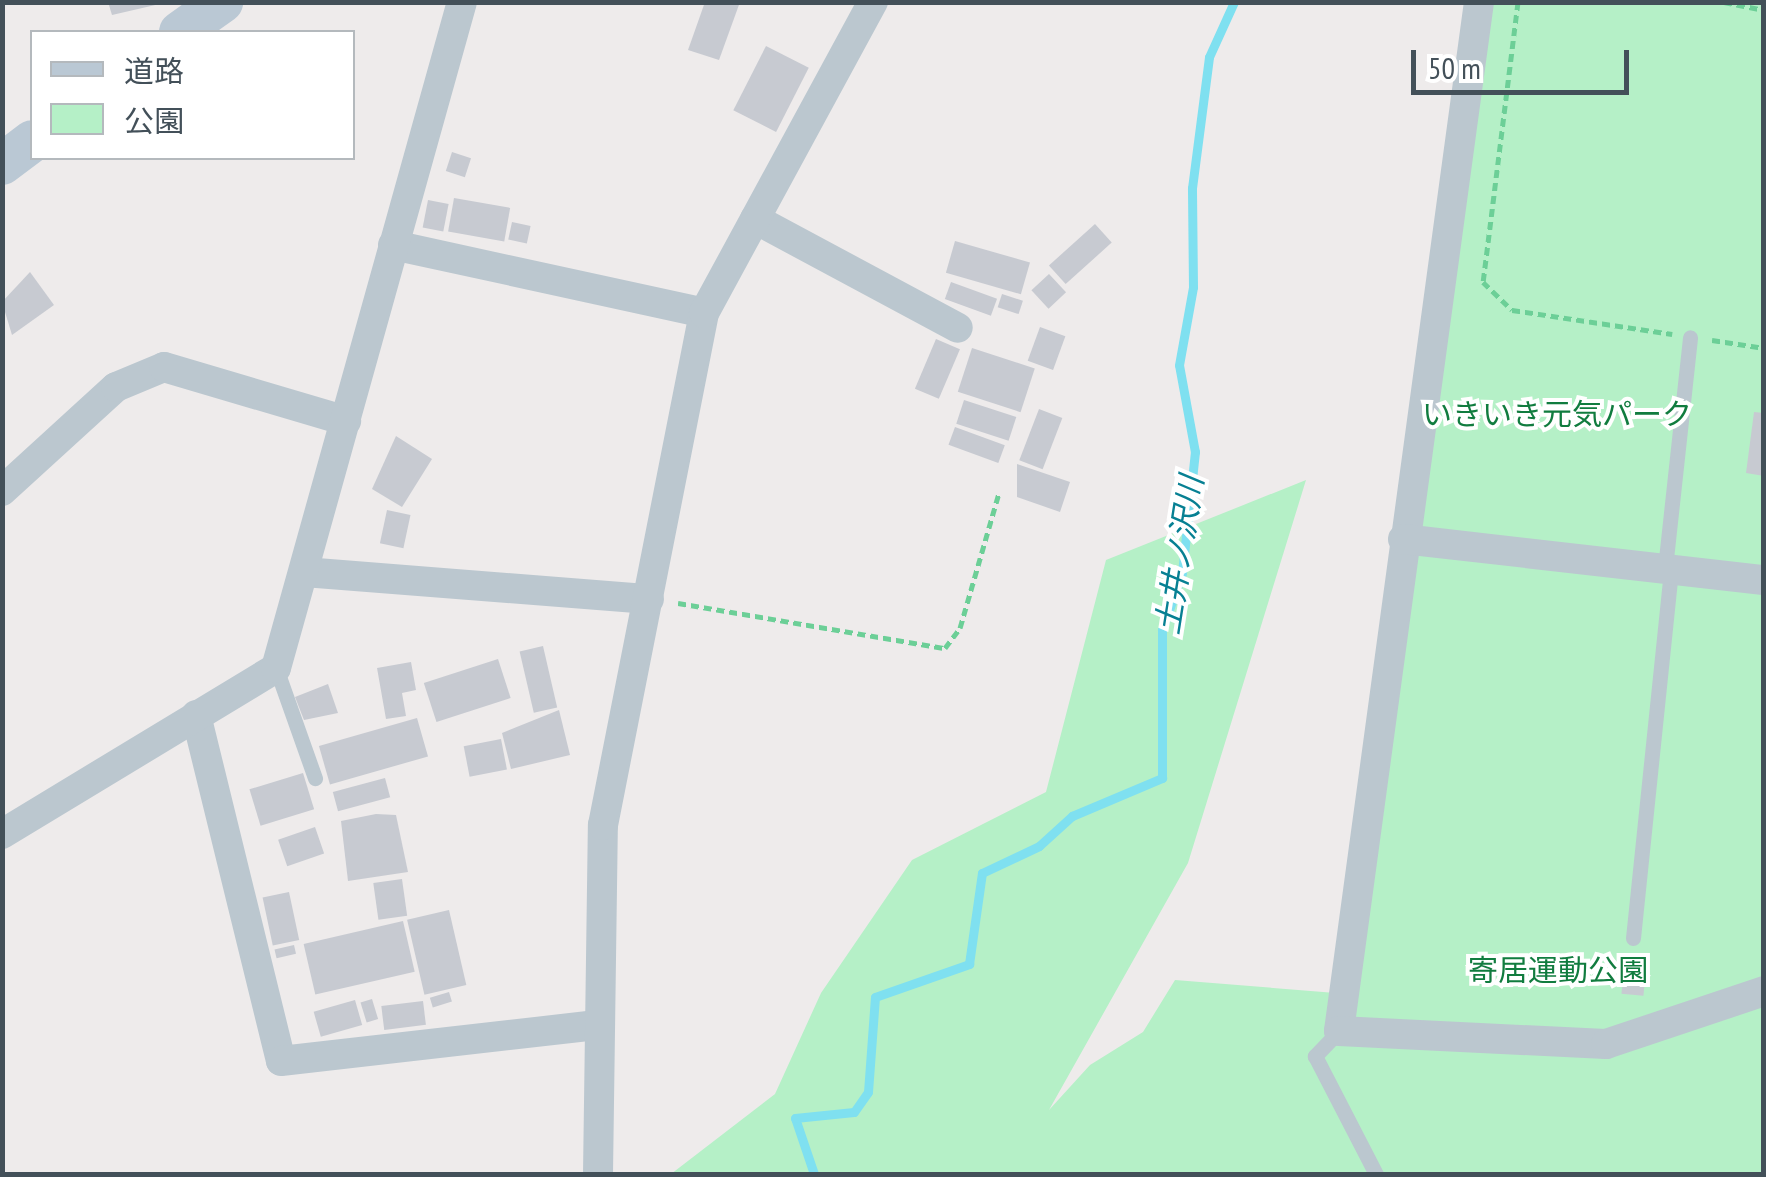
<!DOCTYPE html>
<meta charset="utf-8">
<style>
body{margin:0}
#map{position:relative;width:1766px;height:1177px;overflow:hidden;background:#eeebeb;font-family:"PT Sans Narrow","Noto Sans JP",sans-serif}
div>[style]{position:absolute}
.green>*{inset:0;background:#b5f0c7}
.stream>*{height:9px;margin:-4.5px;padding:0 4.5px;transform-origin:4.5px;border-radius:4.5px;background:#7fe0f0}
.building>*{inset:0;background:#c7cad1;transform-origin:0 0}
.path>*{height:5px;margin-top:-2.5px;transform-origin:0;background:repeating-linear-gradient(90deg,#6ccf97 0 8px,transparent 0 13px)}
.service>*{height:15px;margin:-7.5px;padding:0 7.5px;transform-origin:7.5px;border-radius:7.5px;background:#bbc7cf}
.minor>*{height:30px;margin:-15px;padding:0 15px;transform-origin:15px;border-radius:15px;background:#bbc7cf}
.secondary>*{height:42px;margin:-21px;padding:0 21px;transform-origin:21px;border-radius:21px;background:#bac8d4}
span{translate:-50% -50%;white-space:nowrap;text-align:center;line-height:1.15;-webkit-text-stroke:8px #fff;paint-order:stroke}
.park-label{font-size:30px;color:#117c3f}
.water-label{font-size:32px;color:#078093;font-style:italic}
.frame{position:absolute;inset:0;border:5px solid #435059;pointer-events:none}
.legend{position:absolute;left:30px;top:30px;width:325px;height:130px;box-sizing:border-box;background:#fff;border:2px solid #b4b9bd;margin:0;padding:12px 18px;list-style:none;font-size:30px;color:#435059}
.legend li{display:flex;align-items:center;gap:20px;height:50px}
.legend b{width:50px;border:2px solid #b4b9bd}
.scale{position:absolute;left:1411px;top:50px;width:218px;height:45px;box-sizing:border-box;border:5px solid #435059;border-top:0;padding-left:12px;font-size:30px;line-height:35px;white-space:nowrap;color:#435059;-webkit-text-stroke:8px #fff;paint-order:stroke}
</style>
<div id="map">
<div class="green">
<i style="clip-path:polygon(1490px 3px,1763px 3px,1763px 1174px,671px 1174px,775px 1094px,821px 993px,912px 860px,1046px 792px,1106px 560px,1306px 480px,1188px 863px,1049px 1110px,1090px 1065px,1143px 1032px,1175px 980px,1348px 994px)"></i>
</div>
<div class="stream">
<i style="left:814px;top:1174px;width:59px;rotate:-108.7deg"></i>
<i style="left:795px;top:1118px;width:59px;rotate:-5.8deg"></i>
<i style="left:854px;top:1112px;width:24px;rotate:-55deg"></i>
<i style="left:868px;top:1092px;width:95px;rotate:-85.8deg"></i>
<i style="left:875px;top:997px;width:100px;rotate:-19.3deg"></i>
<i style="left:969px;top:964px;width:92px;rotate:-81.9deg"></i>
<i style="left:982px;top:873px;width:63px;rotate:-25.3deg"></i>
<i style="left:1039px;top:846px;width:45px;rotate:-42.3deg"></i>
<i style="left:1072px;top:816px;width:98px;rotate:-22.9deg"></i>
<i style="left:1162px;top:778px;width:148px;rotate:-90deg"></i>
<i style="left:1162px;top:630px;width:60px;rotate:-70.7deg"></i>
<i style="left:1182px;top:573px;width:122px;rotate:-83.9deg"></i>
<i style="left:1195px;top:452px;width:88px;rotate:-100.4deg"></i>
<i style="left:1179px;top:365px;width:79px;rotate:-79.8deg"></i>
<i style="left:1193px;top:287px;width:99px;rotate:-90.6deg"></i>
<i style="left:1192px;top:188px;width:132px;rotate:-82.6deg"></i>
<i style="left:1209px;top:57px;width:60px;rotate:-65.6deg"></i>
</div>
<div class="building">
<i style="clip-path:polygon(108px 2px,164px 2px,164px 3px,112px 15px)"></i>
<i style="clip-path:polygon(705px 2px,740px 2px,719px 60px,688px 50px)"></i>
<i style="left:766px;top:46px;width:48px;height:72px;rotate:27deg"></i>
<i style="left:452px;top:152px;width:20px;height:20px;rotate:18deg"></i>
<i style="left:454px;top:198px;width:57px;height:34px;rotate:10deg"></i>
<i style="left:428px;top:200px;width:21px;height:28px;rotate:11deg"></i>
<i style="left:512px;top:222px;width:19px;height:18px;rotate:12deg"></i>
<i style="left:1095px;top:224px;width:25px;height:62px;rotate:48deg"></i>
<i style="left:955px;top:241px;width:78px;height:33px;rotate:16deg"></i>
<i style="clip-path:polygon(30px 272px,54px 305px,12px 335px,2px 302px)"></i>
<i style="left:1049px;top:274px;width:25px;height:24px;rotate:47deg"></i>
<i style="left:951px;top:282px;width:49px;height:18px;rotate:20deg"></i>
<i style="left:1002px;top:294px;width:22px;height:14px;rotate:18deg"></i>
<i style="left:1040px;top:327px;width:27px;height:36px;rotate:20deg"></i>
<i style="left:936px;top:339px;width:26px;height:54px;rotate:23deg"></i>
<i style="left:972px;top:348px;width:66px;height:46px;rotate:18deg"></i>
<i style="left:964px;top:400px;width:55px;height:25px;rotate:18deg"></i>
<i style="left:1039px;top:409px;width:25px;height:55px;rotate:21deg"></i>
<i style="clip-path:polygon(1754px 412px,1764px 413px,1764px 476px,1746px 473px)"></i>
<i style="left:955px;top:427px;width:53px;height:19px;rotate:20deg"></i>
<i style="clip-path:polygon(396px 436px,432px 459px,402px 507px,372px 489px)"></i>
<i style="clip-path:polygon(1017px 464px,1070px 482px,1060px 512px,1017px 497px)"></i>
<i style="left:387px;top:510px;width:24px;height:34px;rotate:12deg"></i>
<i style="left:543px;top:646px;width:63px;height:24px;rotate:77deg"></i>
<i style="left:498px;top:659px;width:41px;height:78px;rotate:72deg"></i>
<i style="clip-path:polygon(411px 662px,416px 690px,402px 693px,406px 716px,386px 719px,377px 668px)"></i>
<i style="clip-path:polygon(328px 684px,338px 713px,304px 720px,295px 697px)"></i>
<i style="clip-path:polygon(559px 710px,570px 755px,511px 769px,502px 733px)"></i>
<i style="left:417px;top:718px;width:40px;height:102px;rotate:74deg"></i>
<i style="left:501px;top:739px;width:31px;height:38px;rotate:79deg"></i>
<i style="left:303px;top:773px;width:38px;height:56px;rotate:73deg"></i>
<i style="left:385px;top:778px;width:20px;height:54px;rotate:75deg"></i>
<i style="clip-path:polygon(376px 814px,396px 815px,408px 872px,348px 881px,341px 821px)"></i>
<i style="left:315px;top:827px;width:28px;height:39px;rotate:71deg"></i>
<i style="left:402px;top:879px;width:37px;height:29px;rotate:82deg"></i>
<i style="left:289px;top:892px;width:49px;height:27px;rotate:78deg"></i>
<i style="left:449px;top:910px;width:77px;height:43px;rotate:77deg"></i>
<i style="left:403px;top:921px;width:52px;height:102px;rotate:77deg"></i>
<i style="left:294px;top:945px;width:9px;height:20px;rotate:77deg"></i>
<i style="left:1625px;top:954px;width:22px;height:40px;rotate:5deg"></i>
<i style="left:449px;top:992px;width:10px;height:20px;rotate:73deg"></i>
<i style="left:372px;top:999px;width:21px;height:12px;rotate:73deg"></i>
<i style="left:355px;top:1000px;width:26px;height:43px;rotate:74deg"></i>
<i style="left:423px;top:1001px;width:24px;height:42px;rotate:83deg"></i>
</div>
<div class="path">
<i style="left:1518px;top:2px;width:282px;rotate:97.1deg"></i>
<i style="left:1483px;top:282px;width:40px;rotate:44deg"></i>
<i style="left:1512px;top:310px;width:162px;rotate:8.5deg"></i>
<i style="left:1724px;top:2px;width:41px;rotate:11.3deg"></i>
<i style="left:1712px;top:340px;width:53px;rotate:8.7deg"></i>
<i style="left:678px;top:603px;width:271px;rotate:9.6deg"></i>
<i style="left:945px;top:648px;width:25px;rotate:-53deg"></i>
<i style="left:960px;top:628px;width:141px;rotate:-73.9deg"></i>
</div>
<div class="service">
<i style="left:1665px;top:568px;width:232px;rotate:-83.8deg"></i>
<i style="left:276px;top:668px;width:117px;rotate:70.5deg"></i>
<i style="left:1633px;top:938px;width:371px;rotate:-84.1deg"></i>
<i style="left:1339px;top:1031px;width:35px;rotate:134deg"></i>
<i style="left:1315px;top:1056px;width:133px;rotate:62.7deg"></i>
</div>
<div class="minor">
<i style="left:1479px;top:2px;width:1038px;rotate:97.75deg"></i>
<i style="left:1339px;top:1031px;width:267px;rotate:2.8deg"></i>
<i style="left:1606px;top:1044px;width:167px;rotate:-18.5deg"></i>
<i style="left:755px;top:219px;width:230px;rotate:28.2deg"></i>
<i style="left:393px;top:245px;width:318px;rotate:12.3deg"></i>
<i style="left:2px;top:491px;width:154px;rotate:-42.4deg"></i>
<i style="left:116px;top:387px;width:52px;rotate:-22.6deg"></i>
<i style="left:164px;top:367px;width:190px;rotate:16.5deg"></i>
<i style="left:1403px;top:539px;width:363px;rotate:6.5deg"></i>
<i style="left:304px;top:572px;width:346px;rotate:4.5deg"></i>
<i style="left:196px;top:715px;width:356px;rotate:76.2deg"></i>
<i style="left:281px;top:1061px;width:320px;rotate:-6.5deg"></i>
<i style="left:2px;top:834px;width:320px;rotate:-31.2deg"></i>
<i style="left:276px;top:668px;width:691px;rotate:-74.4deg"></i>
<i style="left:598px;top:1174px;width:349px;rotate:-89.2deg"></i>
<i style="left:603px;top:825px;width:522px;rotate:-78.84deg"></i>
<i style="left:704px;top:313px;width:354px;rotate:-61.5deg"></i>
</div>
<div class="secondary">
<i style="left:180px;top:32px;width:52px;rotate:-35.5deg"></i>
<i style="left:2px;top:164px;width:38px;rotate:-37deg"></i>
</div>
<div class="park-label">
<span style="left:1557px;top:414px">いきいき元気パーク</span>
<span style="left:1558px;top:970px">寄居運動公園</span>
</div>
<div class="water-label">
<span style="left:1179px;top:555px;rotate:-81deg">土井ノ沢川</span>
</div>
<div class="frame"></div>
<ul class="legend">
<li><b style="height:12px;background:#bac8d4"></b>道路</li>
<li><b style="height:28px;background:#b5f0c7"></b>公園</li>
</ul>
<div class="scale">50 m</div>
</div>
